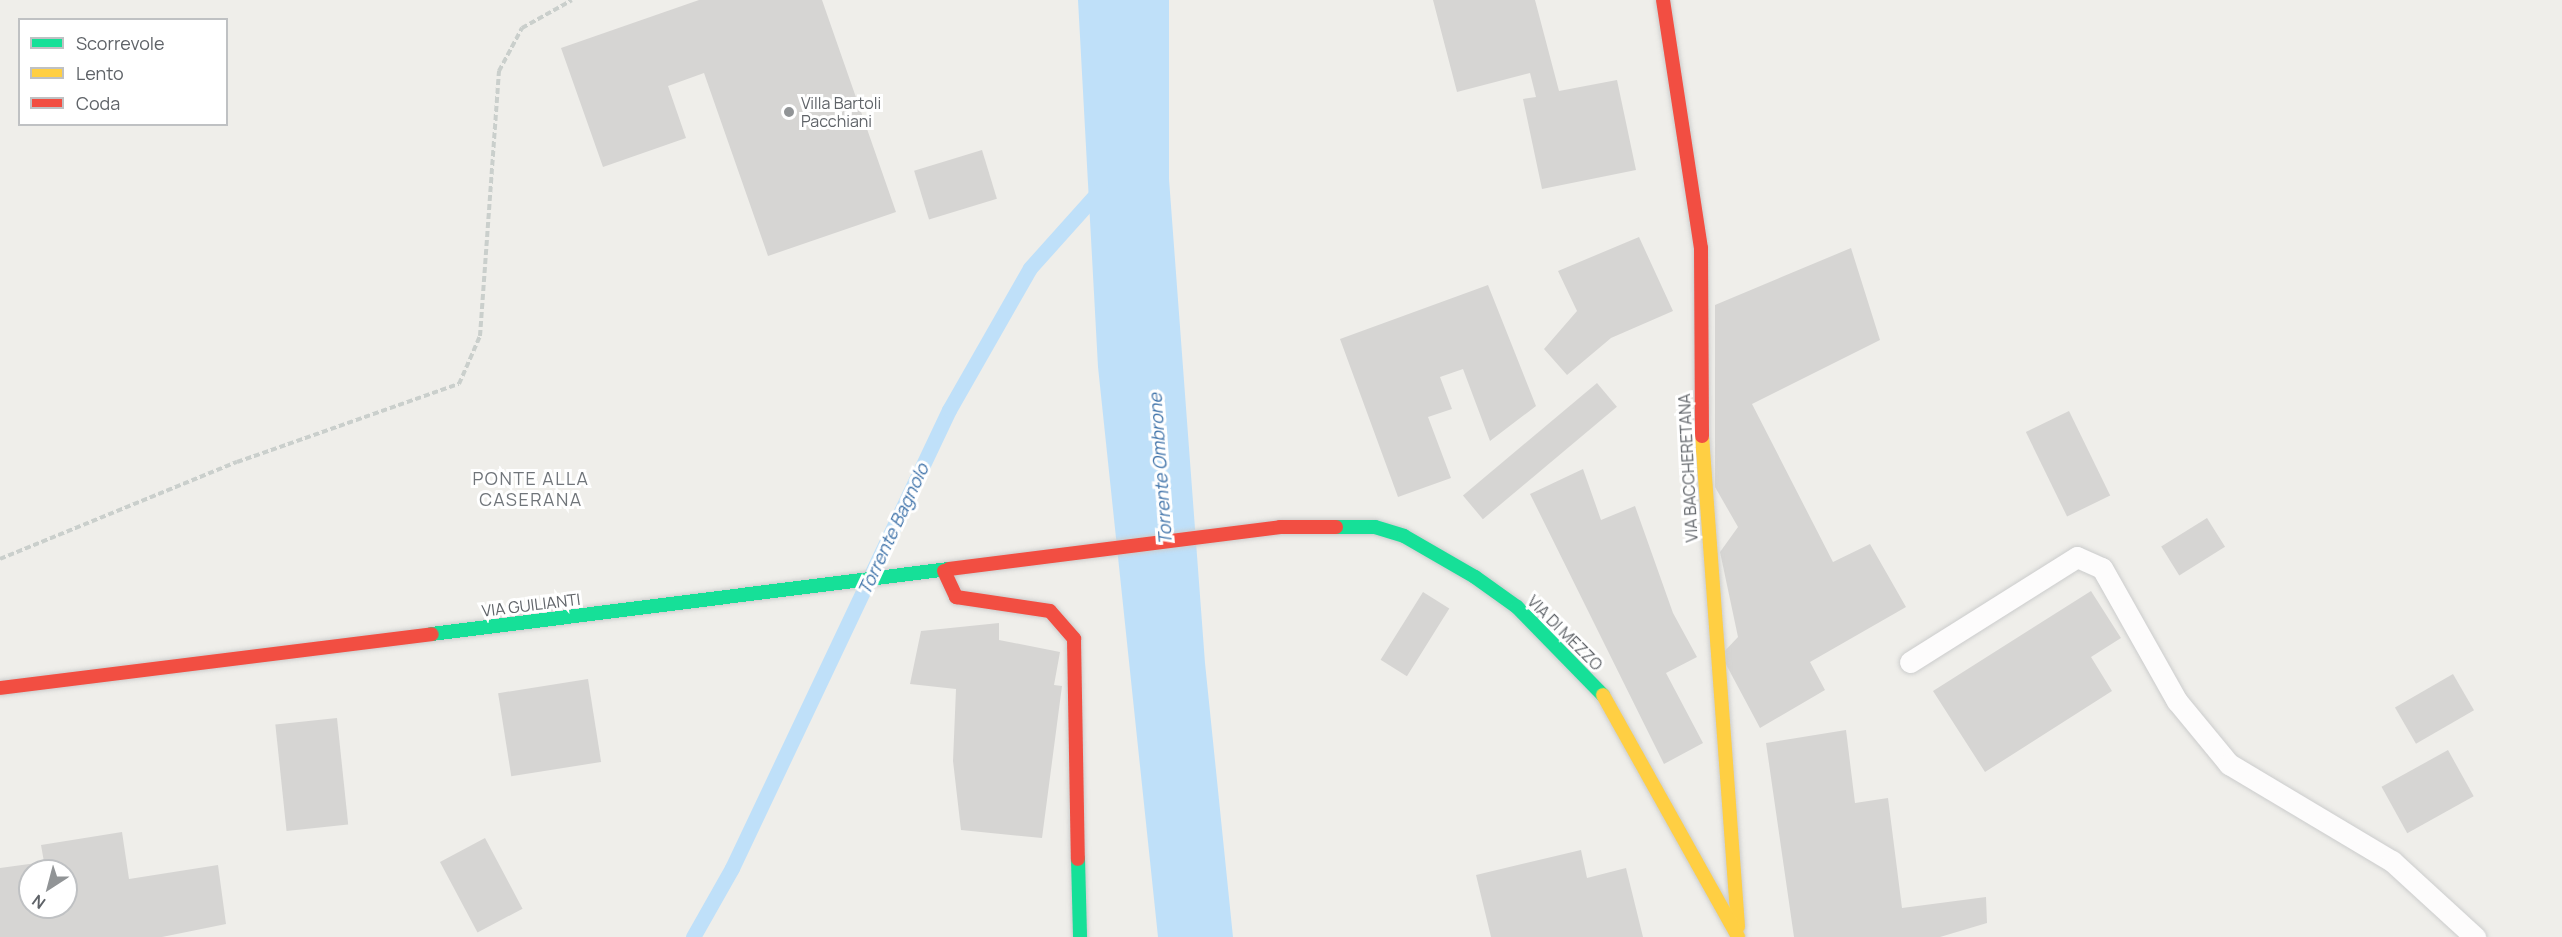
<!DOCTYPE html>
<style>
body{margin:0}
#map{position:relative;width:2562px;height:937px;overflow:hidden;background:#efeeea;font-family:Manrope,sans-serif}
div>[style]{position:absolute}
.water>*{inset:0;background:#bfe0f9}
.stream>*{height:15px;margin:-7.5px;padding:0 7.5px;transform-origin:7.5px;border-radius:7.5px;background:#bfe0f9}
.building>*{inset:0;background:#d6d5d3;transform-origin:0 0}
.path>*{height:4px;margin-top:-2px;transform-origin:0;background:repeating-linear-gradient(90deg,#cacfcc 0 6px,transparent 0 9px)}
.roads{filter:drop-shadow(0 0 2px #cbcccc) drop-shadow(0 0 2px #cbcccc)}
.lane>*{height:21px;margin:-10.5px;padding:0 10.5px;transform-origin:10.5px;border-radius:10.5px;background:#fdfcfc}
.fast>*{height:14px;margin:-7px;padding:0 7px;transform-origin:7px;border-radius:7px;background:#16e098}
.slow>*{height:14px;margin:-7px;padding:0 7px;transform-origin:7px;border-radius:7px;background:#ffcf43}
.jam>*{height:14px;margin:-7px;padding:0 7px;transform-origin:7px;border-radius:7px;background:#f24e42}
.dots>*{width:16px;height:16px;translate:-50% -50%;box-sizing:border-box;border:3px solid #fff;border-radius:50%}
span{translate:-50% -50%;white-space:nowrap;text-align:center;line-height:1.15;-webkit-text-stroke:6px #fff;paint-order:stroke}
.poi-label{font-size:16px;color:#5f6368}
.left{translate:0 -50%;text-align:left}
.street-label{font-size:16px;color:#5f6368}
.water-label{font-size:18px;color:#4174aa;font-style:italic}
.neighbourhood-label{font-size:18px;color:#70757a;letter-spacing:1.5px}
.legend{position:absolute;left:18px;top:18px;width:210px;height:108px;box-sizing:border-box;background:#fff;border:2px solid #bfc1c3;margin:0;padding:8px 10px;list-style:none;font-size:18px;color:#5f6368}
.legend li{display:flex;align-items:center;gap:12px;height:30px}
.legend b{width:30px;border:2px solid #bfc1c3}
.north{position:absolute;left:18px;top:859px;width:60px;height:60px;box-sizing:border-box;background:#fff;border:2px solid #bfc1c3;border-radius:50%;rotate:216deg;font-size:16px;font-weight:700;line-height:24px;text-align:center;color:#5f6368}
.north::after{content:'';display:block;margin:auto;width:21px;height:27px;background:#919496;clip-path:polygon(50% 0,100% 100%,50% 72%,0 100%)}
</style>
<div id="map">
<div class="water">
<i style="clip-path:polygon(1078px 0,1169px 0,1169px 179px,1205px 663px,1233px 937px,1158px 937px,1098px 367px)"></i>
</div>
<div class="stream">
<i style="left:693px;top:937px;width:79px;rotate:-60.5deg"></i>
<i style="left:732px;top:868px;width:507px;rotate:-64.65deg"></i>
<i style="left:949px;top:410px;width:163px;rotate:-60.3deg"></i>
<i style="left:1030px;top:268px;width:105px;rotate:-48.1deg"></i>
</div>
<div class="building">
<i style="clip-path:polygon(699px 0,822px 0,896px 212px,768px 256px,704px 73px,668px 86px,686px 138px,603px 167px,561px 48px)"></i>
<i style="clip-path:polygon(1433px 0,1535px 0,1559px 91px,1617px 80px,1636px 170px,1542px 189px,1523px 99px,1536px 97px,1530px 73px,1457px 92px)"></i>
<i style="left:982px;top:150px;width:51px;height:71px;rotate:73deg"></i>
<i style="clip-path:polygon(1639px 237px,1673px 311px,1611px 338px,1567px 375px,1544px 349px,1577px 311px,1558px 271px)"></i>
<i style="clip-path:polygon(1851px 248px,1880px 340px,1752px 404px,1833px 562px,1870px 544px,1906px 607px,1810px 662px,1825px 690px,1760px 728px,1721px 655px,1738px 637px,1720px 552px,1738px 527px,1715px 487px,1715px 305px)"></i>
<i style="clip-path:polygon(1488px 285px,1536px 406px,1490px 441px,1463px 369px,1440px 377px,1452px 409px,1428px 417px,1451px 478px,1398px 497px,1340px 339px)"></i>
<i style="left:1597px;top:383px;width:31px;height:175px;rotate:50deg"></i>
<i style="left:2069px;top:411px;width:94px;height:48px;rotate:64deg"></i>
<i style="clip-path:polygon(1583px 469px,1601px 520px,1635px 506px,1673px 613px,1697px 657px,1666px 673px,1703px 743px,1664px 764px,1530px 494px)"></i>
<i style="left:2207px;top:518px;width:34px;height:54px;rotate:58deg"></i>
<i style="clip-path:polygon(2091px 591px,2121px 638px,2091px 657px,2112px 691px,1985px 772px,1933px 691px)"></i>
<i style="left:1423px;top:592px;width:31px;height:80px;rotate:32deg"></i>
<i style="clip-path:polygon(999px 623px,999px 640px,1060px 652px,1054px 685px,1062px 686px,1042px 838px,961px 830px,953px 761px,956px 689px,910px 684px,921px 631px)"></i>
<i style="left:2453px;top:674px;width:42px;height:67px;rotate:60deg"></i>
<i style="left:588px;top:679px;width:84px;height:91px;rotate:81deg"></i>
<i style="left:337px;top:718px;width:107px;height:62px;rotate:84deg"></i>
<i style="clip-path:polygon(1846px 730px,1855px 803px,1888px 798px,1902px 908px,1986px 897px,1987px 923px,1940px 937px,1794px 937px,1766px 743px)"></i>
<i style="left:2448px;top:750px;width:53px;height:76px;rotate:61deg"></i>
<i style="clip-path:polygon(evenodd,122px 832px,129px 879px,218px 865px,226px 924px,162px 937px,0 937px,0 868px,44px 862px,41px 845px,122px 832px,30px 871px,66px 871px,66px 907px,30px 907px,30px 871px)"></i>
<i style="left:485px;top:838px;width:80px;height:51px;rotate:62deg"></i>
<i style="clip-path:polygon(1581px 850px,1587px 878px,1626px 868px,1643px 937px,1491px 937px,1476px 875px)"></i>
</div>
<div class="path">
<i style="left:0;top:559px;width:256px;rotate:-22.3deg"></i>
<i style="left:237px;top:462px;width:235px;rotate:-19.4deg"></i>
<i style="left:459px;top:384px;width:52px;rotate:-66.4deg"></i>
<i style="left:480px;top:336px;width:266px;rotate:-85.9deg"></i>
<i style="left:499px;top:71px;width:49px;rotate:-61.9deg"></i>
<i style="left:522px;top:28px;width:57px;rotate:-29.2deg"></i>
</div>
<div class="roads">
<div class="lane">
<i style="left:1910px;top:662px;width:197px;rotate:-32.2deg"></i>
<i style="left:2077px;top:557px;width:27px;rotate:24deg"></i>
<i style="left:2102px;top:568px;width:153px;rotate:60.6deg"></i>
<i style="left:2177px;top:701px;width:82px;rotate:50.5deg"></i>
<i style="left:2229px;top:764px;width:190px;rotate:30.8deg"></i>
<i style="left:2392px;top:861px;width:113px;rotate:42.5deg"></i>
</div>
<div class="fast">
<i style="left:1336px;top:527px;width:39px"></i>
<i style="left:1375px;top:527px;width:30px;rotate:17deg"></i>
<i style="left:1404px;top:536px;width:82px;rotate:30deg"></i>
<i style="left:1475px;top:577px;width:52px;rotate:35.5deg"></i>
<i style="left:1517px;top:607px;width:123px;rotate:45.7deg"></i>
<i style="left:432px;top:634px;width:521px;rotate:-7.17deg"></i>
<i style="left:1078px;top:859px;width:78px;rotate:88.5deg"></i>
</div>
<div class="slow">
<i style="left:1702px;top:436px;width:492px;rotate:85.8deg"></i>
<i style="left:1603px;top:695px;width:277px;rotate:60.8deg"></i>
</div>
<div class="jam">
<i style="left:1663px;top:0;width:251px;rotate:81.3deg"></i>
<i style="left:1701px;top:248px;width:188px;rotate:89.7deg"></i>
<i style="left:949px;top:569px;width:334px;rotate:-7.2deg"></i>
<i style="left:1280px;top:527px;width:56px"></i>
<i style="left:944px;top:571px;width:29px;rotate:65deg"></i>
<i style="left:956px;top:597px;width:95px;rotate:8.5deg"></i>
<i style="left:1050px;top:611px;width:37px;rotate:49deg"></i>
<i style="left:1074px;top:639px;width:220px;rotate:89deg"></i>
<i style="left:0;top:688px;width:435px;rotate:-7.1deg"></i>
</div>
</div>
<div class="dots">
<i style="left:789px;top:112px;background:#919496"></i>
</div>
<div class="poi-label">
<span class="left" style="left:801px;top:112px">Villa Bartoli<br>Pacchiani</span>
</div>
<div class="street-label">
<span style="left:1688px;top:468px;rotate:-93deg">VIA BACCHERETANA</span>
<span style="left:531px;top:605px;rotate:-7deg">VIA GUILIANTI</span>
<span style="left:1565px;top:633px;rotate:45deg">VIA DI MEZZO</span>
</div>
<div class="water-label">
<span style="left:1160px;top:469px;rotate:-94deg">Torrente Ombrone</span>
<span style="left:893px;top:529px;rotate:-65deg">Torrente Bagnolo</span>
</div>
<div class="neighbourhood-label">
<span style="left:531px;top:489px">PONTE ALLA<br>CASERANA</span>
</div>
<ul class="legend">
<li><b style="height:8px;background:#16e098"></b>Scorrevole</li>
<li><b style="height:8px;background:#ffcf43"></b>Lento</li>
<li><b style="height:8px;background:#f24e42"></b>Coda</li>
</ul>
<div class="north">N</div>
</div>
